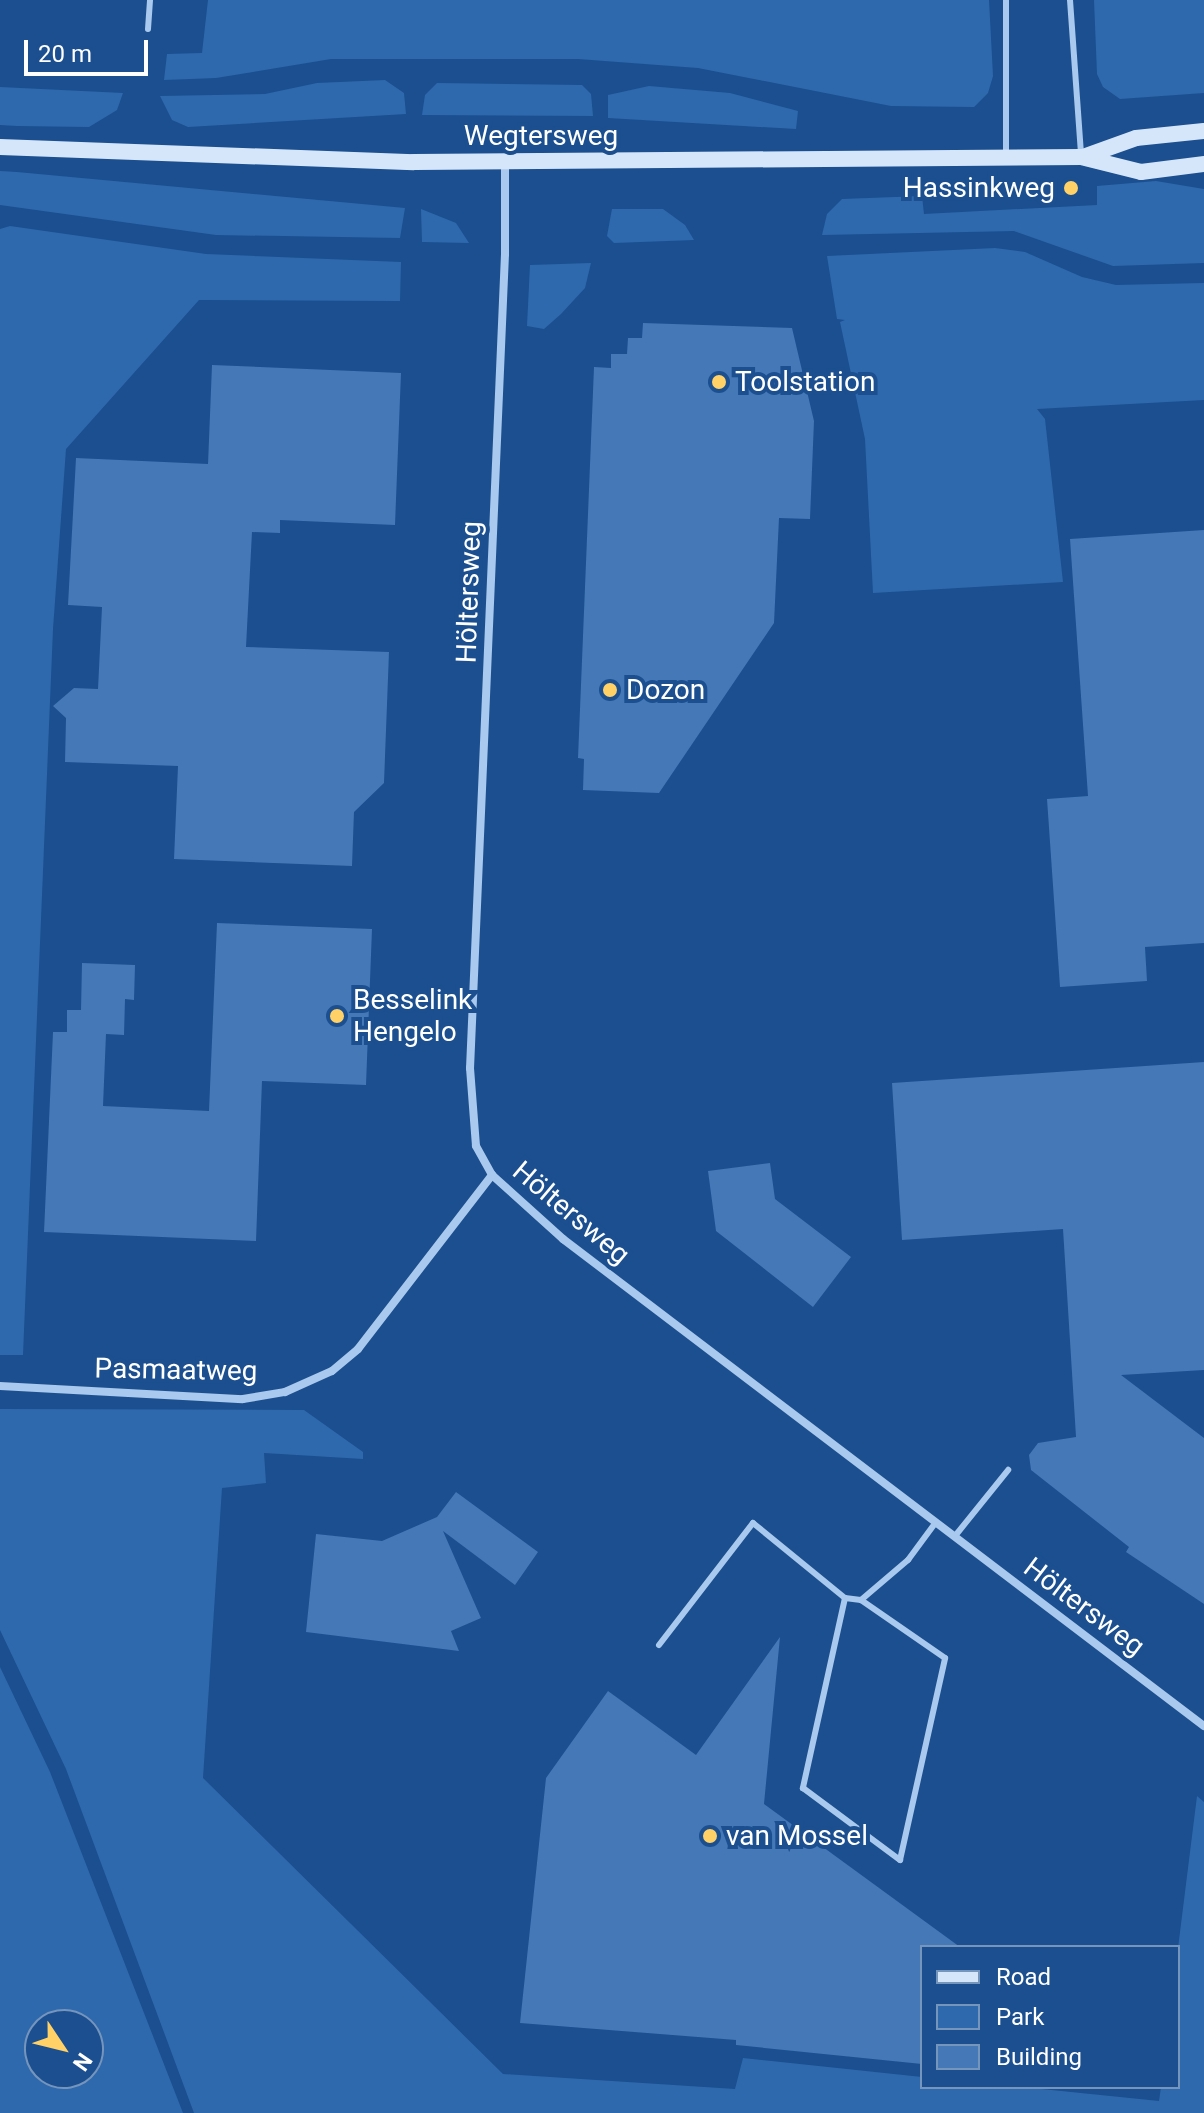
<!DOCTYPE html>
<meta charset="utf-8">
<style>
body{margin:0}
#map{position:relative;width:1204px;height:2113px;overflow:hidden;background:#1b4f8f;font-family:Roboto,sans-serif}
div>[style]{position:absolute}
.green>*{inset:0;background:#2e69ad}
.building>*{inset:0;background:#4478b7}
.lane>*{height:6px;margin:-3px;padding:0 3px;transform-origin:3px;border-radius:3px;background:#a9c9ee}
.street>*{height:8px;margin:-4px;padding:0 4px;transform-origin:4px;border-radius:4px;background:#a9c9ee}
.secondary>*{height:16px;margin:-8px;padding:0 8px;transform-origin:8px;border-radius:8px;background:#d6e6fa}
.dots>*{width:22px;height:22px;translate:-50% -50%;box-sizing:border-box;border:4px solid #1b4f8f;border-radius:50%}
span{translate:-50% -50%;white-space:nowrap;text-align:center;line-height:1.15;-webkit-text-stroke:8px #1b4f8f;paint-order:stroke}
.street-label{font-size:28px;color:#fff}
.poi-label{font-size:28px;color:#fff}
.right{translate:-100% -50%;text-align:right}
.left{translate:0 -50%;text-align:left}
.legend{position:absolute;left:920px;top:1945px;width:260px;height:144px;box-sizing:border-box;background:#1b4f8f;border:2px solid #7695bc;margin:0;padding:10px 14px;list-style:none;font-size:24px;color:#fff}
.legend li{display:flex;align-items:center;gap:16px;height:40px}
.legend b{width:40px;border:2px solid #7695bc}
.north{position:absolute;left:24px;top:2009px;width:80px;height:80px;box-sizing:border-box;background:#1b4f8f;border:2px solid #7695bc;border-radius:50%;rotate:125deg;font-size:22px;font-weight:700;line-height:32px;text-align:center;color:#fff}
.north::after{content:'';display:block;margin:auto;width:28px;height:36px;background:#ffd166;clip-path:polygon(50% 0,100% 100%,50% 72%,0 100%)}
.scale{position:absolute;left:24px;top:40px;width:124px;height:36px;box-sizing:border-box;border:4px solid #fff;border-top:0;padding-left:10px;font-size:24px;line-height:28px;white-space:nowrap;color:#fff;-webkit-text-stroke:6px #1b4f8f;paint-order:stroke}
</style>
<div id="map">
<div class="green">
<i style="clip-path:polygon(208px 0,989px 0,993px 76px,988px 93px,974px 107px,891px 106px,698px 68px,578px 59px,331px 59px,216px 78px,164px 80px,167px 54px,202px 53px)"></i>
<i style="clip-path:polygon(1094px 0,1204px 0,1204px 93px,1120px 99px,1103px 87px,1097px 74px)"></i>
<i style="clip-path:polygon(385px 80px,404px 93px,406px 114px,188px 127px,172px 120px,160px 96px,265px 94px,317px 83px)"></i>
<i style="clip-path:polygon(437px 83px,582px 85px,591px 94px,593px 116px,422px 115px,425px 95px)"></i>
<i style="clip-path:polygon(649px 86px,730px 93px,798px 111px,796px 129px,608px 118px,608px 95px)"></i>
<i style="clip-path:polygon(0 87px,123px 93px,117px 110px,89px 127px,17px 126px,0 125px)"></i>
<i style="clip-path:polygon(0 171px,17px 172px,405px 208px,400px 238px,216px 235px,0 205px)"></i>
<i style="clip-path:polygon(1156px 181px,1204px 189px,1204px 263px,1113px 266px,1014px 231px,822px 235px,827px 214px,842px 199px,922px 196px,924px 214px,1097px 205px,1097px 186px)"></i>
<i style="clip-path:polygon(421px 209px,456px 223px,469px 243px,422px 242px)"></i>
<i style="clip-path:polygon(612px 209px,663px 209px,685px 225px,694px 240px,614px 243px,607px 236px)"></i>
<i style="clip-path:polygon(10px 226px,206px 254px,401px 262px,400px 301px,199px 300px,66px 449px,53px 629px,23px 1355px,0 1355px,0 229px)"></i>
<i style="clip-path:polygon(995px 248px,1025px 252px,1082px 277px,1116px 285px,1204px 283px,1204px 400px,1037px 409px,1045px 419px,1063px 582px,873px 593px,865px 439px,840px 322px,845px 320px,837px 319px,827px 256px)"></i>
<i style="clip-path:polygon(591px 263px,585px 288px,561px 314px,544px 329px,527px 326px,530px 265px)"></i>
<i style="clip-path:polygon(0 1409px,304px 1410px,363px 1452px,363px 1459px,264px 1453px,266px 1483px,222px 1488px,203px 1778px,503px 2074px,735px 2089px,743px 2058px,922px 2077px,922px 2087px,1022px 2087px,1159px 2101px,1161px 2087px,1178px 2087px,1178px 1948px,1197px 1796px,1204px 1802px,1204px 2113px,194px 2113px,66px 1769px,0 1630px)"></i>
<i style="clip-path:polygon(evenodd,0 1667px,50px 1772px,183px 2113px,0 2113px,0 1667px,40px 2025px,88px 2025px,88px 2073px,40px 2073px,40px 2025px)"></i>
</div>
<div class="building">
<i style="clip-path:polygon(643px 323px,792px 328px,814px 421px,810px 519px,779px 518px,774px 623px,659px 793px,583px 790px,584px 759px,578px 758px,594px 367px,611px 368px,611px 354px,627px 354px,628px 338px,642px 338px)"></i>
<i style="clip-path:polygon(212px 365px,401px 373px,395px 525px,280px 520px,280px 533px,252px 532px,246px 647px,389px 652px,384px 783px,354px 812px,352px 866px,174px 859px,178px 766px,65px 762px,66px 718px,53px 706px,74px 688px,98px 689px,102px 607px,68px 605px,76px 458px,208px 464px)"></i>
<i style="clip-path:polygon(1204px 530px,1204px 943px,1145px 947px,1147px 981px,1060px 987px,1047px 799px,1088px 796px,1070px 539px)"></i>
<i style="clip-path:polygon(217px 923px,372px 929px,366px 1085px,262px 1081px,256px 1241px,44px 1232px,53px 1032px,67px 1032px,67px 1010px,81px 1010px,82px 963px,135px 965px,134px 1000px,125px 999px,124px 1035px,106px 1034px,103px 1106px,209px 1111px)"></i>
<i style="clip-path:polygon(1204px 1062px,1204px 1370px,1121px 1375px,1204px 1438px,1204px 1604px,1126px 1552px,1129px 1547px,1031px 1470px,1029px 1455px,1038px 1443px,1076px 1437px,1063px 1229px,902px 1240px,892px 1083px)"></i>
<i style="clip-path:polygon(770px 1163px,775px 1199px,851px 1257px,813px 1307px,716px 1231px,708px 1171px)"></i>
<i style="clip-path:polygon(456px 1492px,538px 1552px,515px 1585px,443px 1531px,481px 1618px,451px 1631px,459px 1651px,306px 1632px,316px 1534px,382px 1541px,437px 1517px)"></i>
<i style="clip-path:polygon(780px 1637px,764px 1804px,960px 1947px,922px 1947px,922px 2064px,736px 2045px,736px 2040px,520px 2023px,546px 1778px,608px 1691px,696px 1755px)"></i>
</div>
<div class="lane">
<i style="left:1070px;top:0;width:154px;rotate:85.9deg"></i>
<i style="left:148px;top:29px;width:29px;rotate:-86deg"></i>
<i style="left:1006px;top:156px;width:156px;rotate:-90deg"></i>
<i style="left:955px;top:1536px;width:85px;rotate:-51.2deg"></i>
<i style="left:845px;top:1598px;width:195px;rotate:102.5deg"></i>
<i style="left:803px;top:1788px;width:121px;rotate:36.6deg"></i>
<i style="left:900px;top:1860px;width:207px;rotate:-77.4deg"></i>
<i style="left:945px;top:1658px;width:102px;rotate:-145.4deg"></i>
<i style="left:659px;top:1645px;width:154px;rotate:-52.4deg"></i>
<i style="left:753px;top:1523px;width:119px;rotate:39.2deg"></i>
<i style="left:845px;top:1598px;width:16px;rotate:7deg"></i>
<i style="left:861px;top:1600px;width:62px;rotate:-40.4deg"></i>
<i style="left:908px;top:1560px;width:47px;rotate:-53.6deg"></i>
</div>
<div class="street">
<i style="left:505px;top:162px;width:92px;rotate:90deg"></i>
<i style="left:505px;top:254px;width:815px;rotate:92.46deg"></i>
<i style="left:470px;top:1068px;width:78px;rotate:85.6deg"></i>
<i style="left:476px;top:1146px;width:33px;rotate:61deg"></i>
<i style="left:492px;top:1175px;width:96px;rotate:42deg"></i>
<i style="left:563px;top:1239px;width:805px;rotate:37.23deg"></i>
<i style="left:0;top:1386px;width:243px;rotate:3.1deg"></i>
<i style="left:243px;top:1399px;width:43px;rotate:-9.5deg"></i>
<i style="left:285px;top:1392px;width:51px;rotate:-24.1deg"></i>
<i style="left:332px;top:1371px;width:34px;rotate:-40deg"></i>
<i style="left:358px;top:1349px;width:220px;rotate:-52.4deg"></i>
</div>
<div class="secondary">
<i style="left:0;top:147px;width:414px;rotate:2.1deg"></i>
<i style="left:414px;top:162px;width:667px;rotate:-0.43deg"></i>
<i style="left:1081px;top:157px;width:62px;rotate:14deg"></i>
<i style="left:1141px;top:172px;width:64px;rotate:-7.2deg"></i>
<i style="left:1083px;top:157px;width:56px;rotate:-19.7deg"></i>
<i style="left:1136px;top:138px;width:68px;rotate:-5.9deg"></i>
</div>
<div class="dots">
<i style="left:1071px;top:188px;background:#ffd166"></i>
<i style="left:719px;top:382px;background:#ffd166"></i>
<i style="left:610px;top:690px;background:#ffd166"></i>
<i style="left:337px;top:1016px;background:#ffd166"></i>
<i style="left:710px;top:1836px;background:#ffd166"></i>
</div>
<div class="street-label">
<span style="left:541px;top:136px">Wegtersweg</span>
<span style="left:469px;top:592px;rotate:-88deg">Höltersweg</span>
<span style="left:571px;top:1213px;rotate:40deg">Höltersweg</span>
<span style="left:176px;top:1370px;rotate:1deg">Pasmaatweg</span>
<span style="left:1084px;top:1607px;rotate:37deg">Höltersweg</span>
</div>
<div class="poi-label">
<span class="right" style="left:1055px;top:188px">Hassinkweg</span>
<span class="left" style="left:735px;top:382px">Toolstation</span>
<span class="left" style="left:626px;top:690px">Dozon</span>
<span class="left" style="left:353px;top:1016px">Besselink<br>Hengelo</span>
<span class="left" style="left:726px;top:1836px">van Mossel</span>
</div>
<ul class="legend">
<li><b style="height:10px;background:#d6e6fa"></b>Road</li>
<li><b style="height:22px;background:#2e69ad"></b>Park</li>
<li><b style="height:22px;background:#4478b7"></b>Building</li>
</ul>
<div class="north">N</div>
<div class="scale">20 m</div>
</div>
